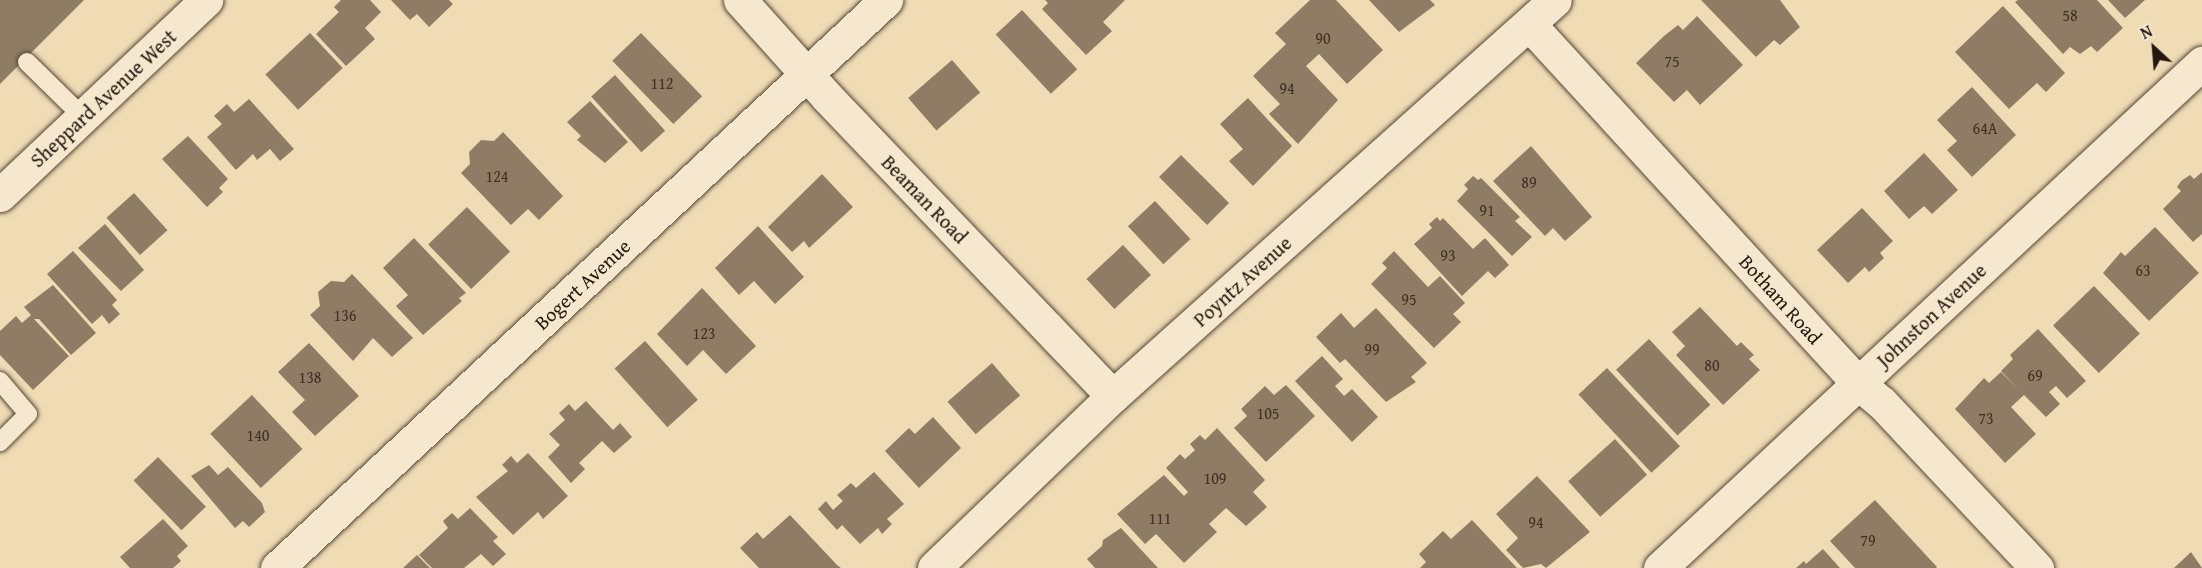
<!DOCTYPE html>
<style>
body{margin:0}
#map{position:relative;width:2202px;height:568px;overflow:hidden;background:#efdbb4;font-family:"Gentium Book Plus",serif}
div>[style]{position:absolute}
.building>*{inset:0;background:#8e7d64;transform-origin:0 0}
.roads{filter:drop-shadow(0 0 2px #574838) drop-shadow(0 0 2px #574838)}
.service>*{height:18px;margin:-9px;padding:0 9px;transform-origin:9px;border-radius:9px;background:#f5e8ce}
.minor>*{height:33px;margin:-16.5px;padding:0 16.5px;transform-origin:16.5px;border-radius:16.5px;background:#f5e8ce}
.secondary>*{height:33px;margin:-16.5px;padding:0 16.5px;transform-origin:16.5px;border-radius:16.5px;background:#f5e8ce}
span{translate:-50% -50%;white-space:nowrap;text-align:center;line-height:1.15;-webkit-text-stroke:6px #f5e8ce;paint-order:stroke}
.number-label{font-size:16px;color:#3e3024}
.number-label span{-webkit-text-stroke-width:0}
.street-label{font-size:20px;color:#24170e}
.north{position:absolute;left:2124px;top:18px;width:60px;height:60px;-webkit-text-stroke:4px #f5e8ce;paint-order:stroke;rotate:334deg;font-size:16px;font-weight:700;line-height:24px;text-align:center;color:#24170e}
.north::after{content:'';display:block;margin:auto;width:21px;height:27px;background:#24170e;clip-path:polygon(50% 0,100% 100%,50% 72%,0 100%)}
</style>
<div id="map">
<div class="building">
<i style="clip-path:polygon(0 0,84px 0,0 84px)"></i>
<i style="clip-path:polygon(341px 0,370px 0,381px 12px,365px 28px,375px 39px,346px 66px,316px 34px,339px 12px,334px 7px)"></i>
<i style="clip-path:polygon(391px 0,449px 0,453px 4px,429px 27px,417px 14px,410px 20px)"></i>
<i style="clip-path:polygon(1045px 0,1125px 0,1103px 22px,1112px 31px,1086px 55px,1042px 9px,1048px 3px)"></i>
<i style="clip-path:polygon(1310px 0,1336px 0,1383px 50px,1347px 84px,1319px 54px,1306px 66px,1338px 100px,1298px 144px,1269px 114px,1280px 104px,1253px 76px,1286px 44px,1275px 33px)"></i>
<i style="clip-path:polygon(1369px 0,1430px 0,1435px 5px,1399px 32px)"></i>
<i style="clip-path:polygon(1701px 0,1780px 0,1800px 27px,1780px 45px,1774px 40px,1756px 57px)"></i>
<i style="clip-path:polygon(2018px 0,2097px 0,2123px 28px,2097px 52px,2091px 46px,2080px 54px,2070px 47px,2063px 54px,2015px 2px)"></i>
<i style="clip-path:polygon(2108px 0,2145px 0,2125px 18px)"></i>
<i style="clip-path:polygon(2003px 6px,2065px 73px,2046px 92px,2037px 83px,2009px 109px,1955px 52px)"></i>
<i style="left:1022px;top:10px;width:81px;height:36px;rotate:47deg"></i>
<i style="clip-path:polygon(1697px 16px,1743px 65px,1700px 105px,1687px 90px,1674px 102px,1636px 63px,1664px 36px,1678px 25px,1683px 30px)"></i>
<i style="left:310px;top:33px;width:48px;height:61px;rotate:47deg"></i>
<i style="left:641px;top:33px;width:88px;height:40px;rotate:46deg"></i>
<i style="left:952px;top:60px;width:43px;height:58px;rotate:49deg"></i>
<i style="left:615px;top:75px;width:75px;height:32px;rotate:48deg"></i>
<i style="clip-path:polygon(1972px 87px,2016px 135px,1972px 177px,1947px 150px,1957px 141px,1937px 120px)"></i>
<i style="clip-path:polygon(1248px 98px,1292px 146px,1253px 186px,1229px 161px,1243px 149px,1220px 124px)"></i>
<i style="clip-path:polygon(249px 99px,294px 149px,280px 161px,270px 149px,257px 160px,253px 154px,236px 170px,207px 137px,222px 124px,214px 116px,227px 104px,234px 112px)"></i>
<i style="clip-path:polygon(590px 101px,628px 142px,605px 163px,577px 140px,581px 136px,567px 122px)"></i>
<i style="clip-path:polygon(503px 132px,563px 196px,539px 220px,528px 209px,511px 225px,461px 173px,470px 164px,469px 152px,481px 140px,494px 141px)"></i>
<i style="clip-path:polygon(188px 136px,228px 179px,219px 188px,223px 192px,207px 207px,162px 159px)"></i>
<i style="clip-path:polygon(1531px 146px,1592px 217px,1565px 241px,1553px 228px,1545px 236px,1493px 181px)"></i>
<i style="clip-path:polygon(1924px 153px,1958px 190px,1932px 214px,1924px 206px,1909px 219px,1884px 191px)"></i>
<i style="left:1181px;top:155px;width:68px;height:31px;rotate:45deg"></i>
<i style="clip-path:polygon(2202px 172px,2202px 234px,2193px 242px,2163px 209px,2181px 191px,2177px 187px,2181px 181px,2190px 175px,2194px 179px)"></i>
<i style="clip-path:polygon(822px 174px,853px 207px,809px 248px,804px 241px,792px 252px,768px 227px)"></i>
<i style="clip-path:polygon(1473px 176px,1478px 180px,1481px 178px,1520px 217px,1515px 221px,1532px 237px,1512px 256px,1457px 201px,1468px 189px,1464px 185px)"></i>
<i style="left:134px;top:193px;width:50px;height:37px;rotate:48deg"></i>
<i style="left:1155px;top:201px;width:52px;height:37px;rotate:47deg"></i>
<i style="left:467px;top:207px;width:62px;height:54px;rotate:46deg"></i>
<i style="clip-path:polygon(1862px 208px,1893px 241px,1880px 253px,1884px 258px,1869px 272px,1865px 267px,1848px 283px,1817px 250px)"></i>
<i style="clip-path:polygon(1437px 217px,1440px 221px,1443px 218px,1473px 249px,1485px 238px,1509px 265px,1495px 278px,1488px 271px,1462px 296px,1414px 244px,1432px 228px,1429px 224px)"></i>
<i style="clip-path:polygon(105px 224px,144px 270px,121px 291px,78px 248px)"></i>
<i style="clip-path:polygon(758px 226px,804px 277px,775px 304px,754px 281px,739px 295px,715px 268px)"></i>
<i style="clip-path:polygon(2155px 227px,2199px 273px,2149px 321px,2103px 273px,2121px 252px,2125px 256px)"></i>
<i style="clip-path:polygon(414px 238px,466px 293px,459px 298px,462px 301px,423px 335px,396px 306px,408px 295px,383px 268px)"></i>
<i style="left:1123px;top:245px;width:41px;height:50px;rotate:47deg"></i>
<i style="clip-path:polygon(73px 251px,117px 300px,112px 305px,120px 314px,109px 324px,102px 315px,92px 324px,47px 274px)"></i>
<i style="clip-path:polygon(1394px 251px,1428px 287px,1440px 276px,1465px 303px,1453px 314px,1461px 322px,1434px 348px,1371px 284px,1387px 268px,1382px 263px)"></i>
<i style="clip-path:polygon(352px 274px,413px 338px,392px 357px,373px 338px,353px 361px,310px 315px,320px 306px,318px 292px,331px 281px,344px 282px)"></i>
<i style="clip-path:polygon(53px 285px,96px 333px,71px 355px,39px 319px,34px 319px,69px 356px,33px 390px,0 355px,0 331px,16px 316px,22px 323px,31px 315px,24px 307px)"></i>
<i style="left:2094px;top:286px;width:66px;height:57px;rotate:46deg"></i>
<i style="clip-path:polygon(702px 288px,756px 346px,726px 374px,703px 350px,687px 366px,657px 334px)"></i>
<i style="clip-path:polygon(1700px 307px,1737px 346px,1741px 342px,1754px 355px,1749px 359px,1760px 370px,1723px 405px,1676px 355px,1685px 346px,1672px 332px)"></i>
<i style="clip-path:polygon(1376px 308px,1427px 363px,1411px 377px,1416px 382px,1386px 402px,1345px 359px,1340px 363px,1316px 337px,1341px 313px,1354px 328px)"></i>
<i style="clip-path:polygon(2038px 329px,2086px 381px,2067px 398px,2056px 386px,2049px 392px,2060px 404px,2046px 417px,2024px 395px,2011px 407px,2036px 434px,2005px 463px,1955px 409px,1984px 378px,1989px 383px,2001px 372px,2019px 390px,2001px 371px,2013px 359px,2010px 355px)"></i>
<i style="left:1649px;top:339px;width:90px;height:45px;rotate:47deg"></i>
<i style="left:645px;top:341px;width:79px;height:41px;rotate:48deg"></i>
<i style="clip-path:polygon(309px 343px,359px 396px,315px 436px,292px 412px,305px 400px,278px 372px)"></i>
<i style="clip-path:polygon(1322px 356px,1343px 379px,1335px 386px,1344px 396px,1352px 389px,1378px 417px,1352px 442px,1295px 381px)"></i>
<i style="left:992px;top:363px;width:43px;height:59px;rotate:49deg"></i>
<i style="left:1607px;top:368px;width:107px;height:39px;rotate:47deg"></i>
<i style="clip-path:polygon(1286px 385px,1315px 416px,1266px 462px,1234px 428px,1247px 416px,1241px 409px,1265px 386px,1274px 395px)"></i>
<i style="left:252px;top:395px;width:74px;height:57px;rotate:47deg"></i>
<i style="clip-path:polygon(586px 401px,613px 430px,620px 423px,632px 437px,614px 453px,602px 441px,579px 463px,585px 469px,571px 483px,548px 457px,560px 445px,549px 434px,565px 420px,559px 413px,569px 404px,575px 411px)"></i>
<i style="clip-path:polygon(933px 417px,961px 448px,919px 488px,885px 451px,909px 428px,915px 434px)"></i>
<i style="clip-path:polygon(1217px 428px,1265px 480px,1253px 492px,1267px 507px,1246px 526px,1226px 508px,1209px 524px,1217px 532px,1184px 563px,1156px 534px,1145px 544px,1117px 514px,1164px 475px,1184px 496px,1188px 492px,1166px 468px,1180px 454px,1185px 459px,1195px 450px,1190px 444px,1200px 435px,1205px 440px)"></i>
<i style="left:1615px;top:439px;width:48px;height:63px;rotate:48deg"></i>
<i style="clip-path:polygon(528px 453px,568px 496px,543px 519px,538px 512px,513px 535px,476px 497px,508px 471px,502px 465px,511px 456px,517px 463px)"></i>
<i style="left:158px;top:457px;width:69px;height:34px;rotate:46deg"></i>
<i style="clip-path:polygon(209px 465px,218px 475px,228px 467px,262px 503px,265px 512px,249px 527px,243px 521px,235px 528px,191px 476px)"></i>
<i style="clip-path:polygon(874px 472px,904px 504px,887px 519px,892px 524px,882px 534px,878px 528px,860px 544px,842px 525px,837px 530px,818px 509px,826px 501px,833px 510px,843px 501px,837px 495px,851px 483px,856px 488px)"></i>
<i style="clip-path:polygon(1537px 476px,1590px 532px,1546px 568px,1541px 564px,1523px 568px,1506px 550px,1518px 538px,1496px 514px)"></i>
<i style="clip-path:polygon(1875px 500px,1937px 567px,1936px 568px,1855px 568px,1830px 541px)"></i>
<i style="clip-path:polygon(470px 508px,498px 537px,493px 541px,506px 554px,493px 566px,481px 554px,464px 568px,432px 568px,419px 555px,448px 528px,443px 521px,452px 513px,458px 519px)"></i>
<i style="clip-path:polygon(790px 515px,837px 565px,841px 568px,759px 568px,740px 548px,757px 532px,763px 539px)"></i>
<i style="clip-path:polygon(163px 519px,188px 546px,177px 556px,181px 561px,173px 568px,130px 568px,120px 557px)"></i>
<i style="clip-path:polygon(1472px 520px,1517px 568px,1420px 568px,1426px 562px,1419px 554px,1443px 531px,1451px 539px)"></i>
<i style="clip-path:polygon(1121px 528px,1158px 568px,1095px 568px,1087px 559px,1102px 546px,1103px 540px)"></i>
<i style="clip-path:polygon(1823px 549px,1840px 568px,1796px 568px,1804px 561px,1806px 564px)"></i>
<i style="clip-path:polygon(2191px 552px,2202px 568px,2174px 568px)"></i>
<i style="clip-path:polygon(417px 555px,430px 568px,403px 568px)"></i>
</div>
<div class="roads">
<div class="service">
<i style="left:27px;top:62px;width:78px;rotate:44.5deg"></i>
<i style="left:0;top:381px;width:43px;rotate:49.7deg"></i>
<i style="left:28px;top:414px;width:40px;rotate:135deg"></i>
</div>
<div class="minor">
<i style="left:740px;top:0;width:129px;rotate:48.1deg"></i>
<i style="left:826px;top:96px;width:415px;rotate:46.3deg"></i>
<i style="left:1529px;top:24px;width:487px;rotate:47.5deg"></i>
<i style="left:1858px;top:383px;width:30px;rotate:40deg"></i>
<i style="left:1881px;top:402px;width:228px;rotate:46.8deg"></i>
<i style="left:277px;top:568px;width:833px;rotate:-43deg"></i>
<i style="left:934px;top:568px;width:248px;rotate:-43.9deg"></i>
<i style="left:1113px;top:396px;width:593px;rotate:-41.86deg"></i>
<i style="left:1660px;top:568px;width:741px;rotate:-42.98deg"></i>
</div>
<div class="secondary">
<i style="left:0;top:195px;width:284px;rotate:-43.4deg"></i>
</div>
</div>
<div class="number-label">
<span style="left:2070px;top:15px">58</span>
<span style="left:1323px;top:38px">90</span>
<span style="left:1672px;top:61px">75</span>
<span style="left:662px;top:83px">112</span>
<span style="left:1287px;top:88px">94</span>
<span style="left:1985px;top:128px">64A</span>
<span style="left:497px;top:176px">124</span>
<span style="left:1529px;top:182px">89</span>
<span style="left:1487px;top:210px">91</span>
<span style="left:1448px;top:255px">93</span>
<span style="left:2143px;top:270px">63</span>
<span style="left:1409px;top:299px">95</span>
<span style="left:345px;top:315px">136</span>
<span style="left:704px;top:333px">123</span>
<span style="left:1372px;top:349px">99</span>
<span style="left:1712px;top:365px">80</span>
<span style="left:2035px;top:375px">69</span>
<span style="left:310px;top:377px">138</span>
<span style="left:1268px;top:413px">105</span>
<span style="left:1986px;top:418px">73</span>
<span style="left:258px;top:435px">140</span>
<span style="left:1215px;top:478px">109</span>
<span style="left:1160px;top:518px">111</span>
<span style="left:1536px;top:522px">94</span>
<span style="left:1868px;top:540px">79</span>
</div>
<div class="street-label">
<span style="left:103px;top:98px;rotate:-43deg">Sheppard Avenue West</span>
<span style="left:925px;top:199px;rotate:46deg">Beaman Road</span>
<span style="left:1242px;top:281px;rotate:-42deg">Poyntz Avenue</span>
<span style="left:582px;top:284px;rotate:-43deg">Bogert Avenue</span>
<span style="left:1781px;top:299px;rotate:48deg">Botham Road</span>
<span style="left:1931px;top:315px;rotate:-43deg">Johnston Avenue</span>
</div>
<div class="north">N</div>
</div>
